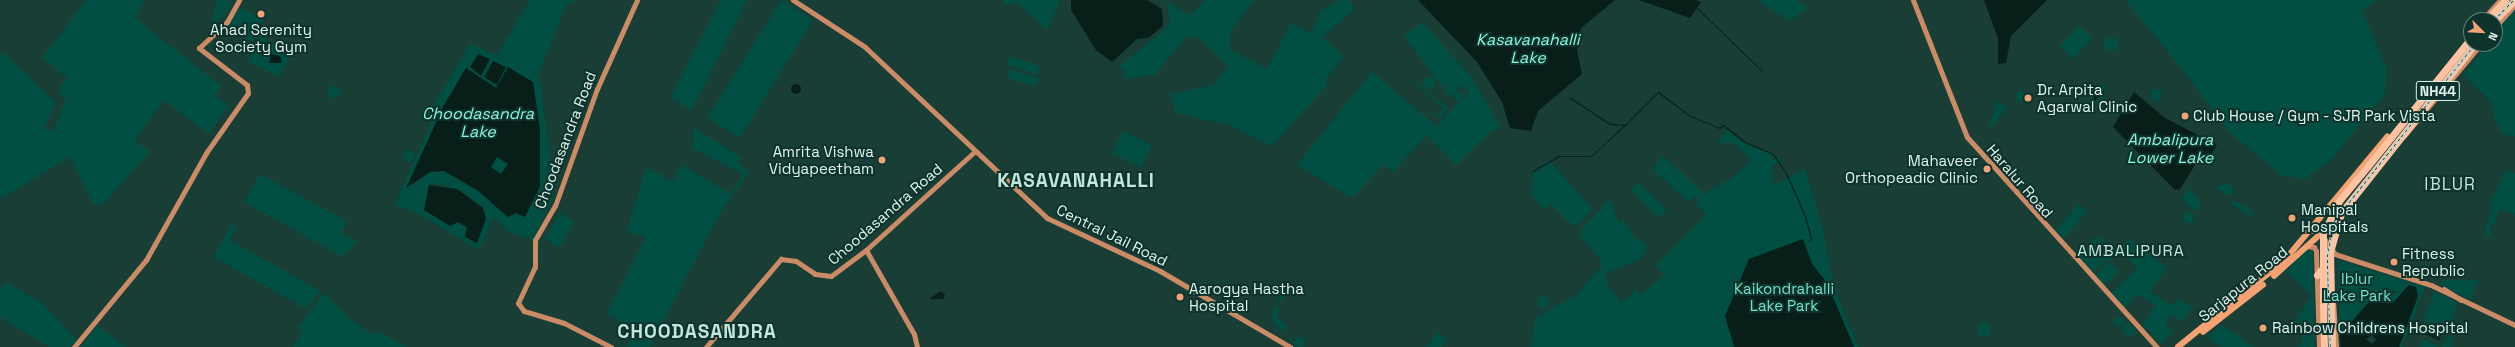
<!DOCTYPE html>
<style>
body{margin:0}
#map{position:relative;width:2515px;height:347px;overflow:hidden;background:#193e36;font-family:"Space Grotesk",sans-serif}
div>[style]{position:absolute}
.green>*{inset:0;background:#014e42;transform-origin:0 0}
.round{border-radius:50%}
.water>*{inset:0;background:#071e19}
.stream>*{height:1px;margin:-0.5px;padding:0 0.5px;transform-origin:0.5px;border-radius:0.5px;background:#071e19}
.secondary>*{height:5px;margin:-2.5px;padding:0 2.5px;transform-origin:2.5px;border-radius:2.5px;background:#cb8b67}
.primary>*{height:5.5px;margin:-2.75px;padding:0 2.75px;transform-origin:2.75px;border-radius:2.75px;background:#f4a272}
.highway>*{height:7px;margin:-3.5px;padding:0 3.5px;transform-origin:3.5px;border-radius:3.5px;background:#ffc3a1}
.rail>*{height:2.5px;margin-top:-1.25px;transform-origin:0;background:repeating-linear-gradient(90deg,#0d332c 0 3px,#bcd3cd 0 6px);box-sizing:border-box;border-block:1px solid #bcd3cd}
.highway-bridge>*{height:7px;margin:-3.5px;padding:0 3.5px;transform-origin:3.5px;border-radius:3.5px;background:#ffc3a1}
.dots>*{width:11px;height:11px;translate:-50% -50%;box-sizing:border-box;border:2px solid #0d332c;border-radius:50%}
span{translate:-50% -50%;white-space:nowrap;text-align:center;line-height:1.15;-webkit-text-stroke:4px #0d332c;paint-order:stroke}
.shield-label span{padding:1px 3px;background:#0d332c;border:1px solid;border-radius:3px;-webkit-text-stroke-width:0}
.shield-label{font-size:14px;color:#e0f4ee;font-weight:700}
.poi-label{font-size:15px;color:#e0f4ee}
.left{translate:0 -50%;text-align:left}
.right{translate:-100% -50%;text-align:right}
.street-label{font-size:15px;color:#e0f4ee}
.park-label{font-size:15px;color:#74e1c9}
.water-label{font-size:16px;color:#8af6de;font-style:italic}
.neighbourhood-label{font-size:16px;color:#bfe7dd;letter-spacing:1px}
.quarter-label{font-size:17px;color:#bfe7dd;letter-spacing:1px}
.district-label{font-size:19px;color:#bfe7dd;font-weight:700;letter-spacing:1px}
.north{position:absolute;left:2463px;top:12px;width:40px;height:40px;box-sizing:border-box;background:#0d332c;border:1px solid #61807a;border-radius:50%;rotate:114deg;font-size:11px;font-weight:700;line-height:16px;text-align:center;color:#e0f4ee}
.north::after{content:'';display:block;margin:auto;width:14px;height:18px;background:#efa377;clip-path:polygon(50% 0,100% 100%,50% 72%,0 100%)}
</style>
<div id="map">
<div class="green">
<i style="clip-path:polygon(86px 0,144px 0,135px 18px,221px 86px,215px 96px,229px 105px,209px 134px,164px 100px,135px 140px,150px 152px,102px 205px,94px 205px,70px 157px,0 199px,0 55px,3px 52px,56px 103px,44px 129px,53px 131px,66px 100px,58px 91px,67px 78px,42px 58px)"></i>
<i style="clip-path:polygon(217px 0,227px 0,232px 6px,210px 30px)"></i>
<i style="clip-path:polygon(evenodd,530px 0,577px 0,567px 4px,539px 72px,555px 195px,533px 240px,509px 232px,493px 217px,479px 250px,418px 214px,395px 205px,432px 121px,428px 114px,470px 44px,497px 55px,530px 0,508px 67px,533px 82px,540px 130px,540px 168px,524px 216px,516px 213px,508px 217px,477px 190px,444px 171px,430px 172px,412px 186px,467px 68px,496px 88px,508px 67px,530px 0,440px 184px,461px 191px,483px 208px,486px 217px,476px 244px,465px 237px,467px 227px,424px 210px,429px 185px,440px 184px)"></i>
<i style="clip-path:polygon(721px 0,747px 0,692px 110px,670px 98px)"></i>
<i style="left:781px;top:0;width:38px;height:139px;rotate:32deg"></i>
<i style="clip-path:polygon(1004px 0,1060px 0,1048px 30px,1018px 4px,1002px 4px)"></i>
<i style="clip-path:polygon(1166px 0,1189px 15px,1206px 0,1255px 0,1231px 30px,1229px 49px,1267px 69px,1291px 23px,1311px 33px,1320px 12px,1339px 0,1349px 0,1355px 9px,1323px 37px,1344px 57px,1325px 80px,1328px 84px,1272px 146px,1229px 125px,1176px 113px,1170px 94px,1213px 85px,1228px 66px,1198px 37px,1186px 37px,1155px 75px,1122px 79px,1126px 71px,1118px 67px,1170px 25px)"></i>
<i style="clip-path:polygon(1757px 0,1797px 0,1808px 8px,1790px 21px)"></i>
<i style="clip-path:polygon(2125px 0,2377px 0,2362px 11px,2387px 69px,2385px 94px,2330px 161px,2305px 179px,2282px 176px,2228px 131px,2179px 65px)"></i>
<i style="clip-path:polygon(240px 8px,263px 19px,252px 42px,226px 27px)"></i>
<i style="clip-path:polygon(2515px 9px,2515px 136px,2513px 137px,2502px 133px,2494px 119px,2492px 103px,2463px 75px,2488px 44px,2495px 44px,2500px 26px)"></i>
<i style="clip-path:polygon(1422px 22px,1473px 79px,1501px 129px,1493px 130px,1456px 165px,1427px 135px,1393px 172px,1384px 164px,1352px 198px,1297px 165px,1372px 72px,1437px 126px,1468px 92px,1461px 85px,1450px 97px,1404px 36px)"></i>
<i style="left:2079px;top:26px;width:18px;height:28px;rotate:43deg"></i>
<i style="left:260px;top:36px;width:36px;height:28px;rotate:27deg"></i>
<i class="round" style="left:2104px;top:37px;width:14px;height:14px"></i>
<i style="left:1009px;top:56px;width:33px;height:9px;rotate:18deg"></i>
<i style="clip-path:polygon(1390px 62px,1448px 108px,1440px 118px,1424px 109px,1437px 115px,1443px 108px)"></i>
<i style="clip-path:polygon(1010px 69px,1038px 78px,1036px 86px,1007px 78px)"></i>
<i class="round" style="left:1423px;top:77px;width:12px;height:12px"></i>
<i style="clip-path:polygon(2103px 83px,2108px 88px,2104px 93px,2106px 96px,2092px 110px,2089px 99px)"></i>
<i class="round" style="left:328px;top:86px;width:12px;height:12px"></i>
<i class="round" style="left:2150px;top:89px;width:12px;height:12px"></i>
<i class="round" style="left:1453.5px;top:91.5px;width:9px;height:9px"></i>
<i class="round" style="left:2015px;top:92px;width:10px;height:10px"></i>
<i style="clip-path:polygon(1997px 101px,2007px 108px,1988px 131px)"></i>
<i style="clip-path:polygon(694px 128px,741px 157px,738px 163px,749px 172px,720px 213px,650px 347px,627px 347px,634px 328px,607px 314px,646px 237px,627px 232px,646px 167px,672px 181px,682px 165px,731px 194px,743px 174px,692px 148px)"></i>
<i style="clip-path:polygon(1727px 130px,1744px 143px,1771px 154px,1771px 161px,1779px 157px,1781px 161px,1771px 167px,1774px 186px,1805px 168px,1823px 230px,1834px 289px,1859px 347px,1531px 347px,1535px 318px,1576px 295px,1601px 267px,1600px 259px,1580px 236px,1583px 227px,1610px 199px,1619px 223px,1623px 219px,1633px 236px,1647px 246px,1641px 259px,1605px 274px,1610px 291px,1616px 293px,1620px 304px,1637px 289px,1640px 295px,1665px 275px,1655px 266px,1706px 215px,1696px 203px,1699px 199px,1696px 196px,1689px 202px,1652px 169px,1663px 156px,1704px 193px,1732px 178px,1752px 159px,1733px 143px,1717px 143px)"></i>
<i style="left:1123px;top:131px;width:32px;height:25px;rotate:26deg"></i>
<i class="round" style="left:403px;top:150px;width:12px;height:12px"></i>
<i class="round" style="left:490px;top:157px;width:18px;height:18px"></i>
<i style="clip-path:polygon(1549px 161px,1593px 209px,1579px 224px,1571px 225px,1550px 203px,1544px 209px,1531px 195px,1533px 173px)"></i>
<i style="clip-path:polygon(2505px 171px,2515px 173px,2515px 215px,2499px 209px,2495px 224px,2491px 224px,2491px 236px,2484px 236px,2493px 207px,2489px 205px)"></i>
<i style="clip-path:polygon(260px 174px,347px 221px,341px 233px,357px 241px,343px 257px,244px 202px)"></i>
<i style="left:1638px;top:182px;width:40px;height:11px;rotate:44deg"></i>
<i style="clip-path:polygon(2227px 183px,2234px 188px,2233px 195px,2224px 194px,2216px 187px)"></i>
<i style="clip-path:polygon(2189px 189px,2194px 192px,2191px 196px,2194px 194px,2201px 205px,2196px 211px,2181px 199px)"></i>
<i style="clip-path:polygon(2233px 200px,2248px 208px,2255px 219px,2232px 205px)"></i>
<i style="clip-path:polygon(2079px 204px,2087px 211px,2061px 242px,2053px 233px)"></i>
<i class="round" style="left:2182.5px;top:211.5px;width:11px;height:11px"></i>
<i style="left:560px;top:213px;width:17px;height:30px;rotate:31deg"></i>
<i style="clip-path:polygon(231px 224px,237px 227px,230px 240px,320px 291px,306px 309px,214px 257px)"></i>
<i style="clip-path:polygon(2096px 236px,2119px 250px,2128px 238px,2167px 267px,2150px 292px,2173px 306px,2178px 298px,2192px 308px,2182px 321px,2171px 315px,2165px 326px,2172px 332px,2161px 344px,2143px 325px,2155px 305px,2137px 294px,2125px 308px,2110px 294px,2137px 269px,2120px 250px,2110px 261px,2118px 272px,2104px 287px,2094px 277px,2109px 261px,2107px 259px,2091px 274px,2077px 258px)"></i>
<i style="clip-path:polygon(2306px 250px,2313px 250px,2313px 259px,2315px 347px,2299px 347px,2304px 333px,2293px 324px,2312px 295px,2285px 271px)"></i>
<i style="clip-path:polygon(2338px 260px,2425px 287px,2402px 347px,2399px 347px,2418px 296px,2409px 285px,2393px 303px,2352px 323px,2340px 335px,2339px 347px)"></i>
<i style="clip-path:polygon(2442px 280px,2479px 280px,2470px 300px,2439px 284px)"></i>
<i style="clip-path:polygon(6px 282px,43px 304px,77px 340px,71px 347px,49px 347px,0 317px,0 290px)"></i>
<i style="left:1286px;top:286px;width:4px;height:16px;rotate:34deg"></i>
<i style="clip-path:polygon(2434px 291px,2457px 303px,2447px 333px,2423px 321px)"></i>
<i style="clip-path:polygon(324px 293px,348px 317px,372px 334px,381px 332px,406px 347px,293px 347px,302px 332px,298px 327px)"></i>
<i class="round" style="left:1537px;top:296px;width:12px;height:12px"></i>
<i style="clip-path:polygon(1276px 305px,1280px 311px,1277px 318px,1287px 325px,1283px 332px,1271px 320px)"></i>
<i class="round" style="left:2114px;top:317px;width:10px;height:10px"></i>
<i class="round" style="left:1977px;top:323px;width:14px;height:14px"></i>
<i class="round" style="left:2123px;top:324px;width:12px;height:12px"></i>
<i style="clip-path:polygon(96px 325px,126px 347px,81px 347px)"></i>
<i style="clip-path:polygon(2222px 325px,2238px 336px,2253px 347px,2221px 347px,2207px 336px)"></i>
<i style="clip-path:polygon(1438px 332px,1447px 339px,1442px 347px,1426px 347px)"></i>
<i style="clip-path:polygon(2448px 336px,2454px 339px,2451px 347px,2442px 347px)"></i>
<i class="round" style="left:1293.5px;top:336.5px;width:11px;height:11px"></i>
<i style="clip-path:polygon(2422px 339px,2438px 346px,2437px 347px,2420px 347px)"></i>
</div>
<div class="water">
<i style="clip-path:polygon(1071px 0,1147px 0,1162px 9px,1163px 26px,1148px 38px,1137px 39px,1112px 62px,1096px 50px,1071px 10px)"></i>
<i style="clip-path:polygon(1418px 0,1615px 0,1581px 28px,1577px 51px,1582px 74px,1538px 111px,1531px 131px,1510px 128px,1502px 102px,1477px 62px)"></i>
<i style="clip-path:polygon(1639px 0,1695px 0,1701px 2px,1690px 18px)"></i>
<i style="clip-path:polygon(1984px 0,2047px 0,2011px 36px,2006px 63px,1998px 64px,1998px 38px)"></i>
<i style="clip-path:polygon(271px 54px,280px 56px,282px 63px,269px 63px)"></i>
<i style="clip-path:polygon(478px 54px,490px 59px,481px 76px,470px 67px)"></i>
<i style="clip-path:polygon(493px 61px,506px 67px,497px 85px,484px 77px)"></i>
<i style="clip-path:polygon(evenodd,508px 67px,533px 82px,540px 130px,540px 186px,525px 217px,516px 213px,508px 217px,477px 190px,444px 171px,430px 172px,406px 188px,443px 107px,466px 68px,496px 88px,508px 67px,497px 157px,508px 164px,501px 174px,491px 167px,497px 157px)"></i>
<i class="round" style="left:791px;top:84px;width:10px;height:10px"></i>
<i style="clip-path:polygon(2099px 89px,2105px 91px,2095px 101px,2093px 97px)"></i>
<i style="clip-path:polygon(2134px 92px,2165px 118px,2217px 145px,2211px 154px,2200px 157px,2180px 189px,2175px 190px,2113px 127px)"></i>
<i style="clip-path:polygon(429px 185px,457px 189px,483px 208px,486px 219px,477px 243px,465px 237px,467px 227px,458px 222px,450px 226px,424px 210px)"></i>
<i style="clip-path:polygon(1803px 239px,1812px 264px,1827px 283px,1854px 347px,1734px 347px,1725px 316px,1749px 259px)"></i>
<i style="clip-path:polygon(evenodd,2409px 285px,2416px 287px,2418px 296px,2399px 347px,2341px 347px,2340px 335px,2369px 302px,2393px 303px,2409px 285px,2372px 335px,2376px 340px,2372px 344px,2366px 339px,2372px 335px)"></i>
<i style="clip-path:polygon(941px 291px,945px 295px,943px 299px,929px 299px)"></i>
<i style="clip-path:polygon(2424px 326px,2442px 334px,2439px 340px,2425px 334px)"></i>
</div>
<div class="stream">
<i style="left:1697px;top:8px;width:91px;rotate:44.1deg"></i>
<i style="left:1569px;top:97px;width:49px;rotate:33.4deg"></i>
<i style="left:1610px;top:124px;width:15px;rotate:4deg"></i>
<i style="left:1625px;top:125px;width:47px;rotate:-45deg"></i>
<i style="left:1658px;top:92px;width:40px;rotate:37deg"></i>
<i style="left:1690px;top:116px;width:31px;rotate:22deg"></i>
<i style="left:1719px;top:128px;width:5px;rotate:-37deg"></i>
<i style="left:1723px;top:125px;width:28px;rotate:38deg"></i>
<i style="left:1745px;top:142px;width:30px;rotate:23deg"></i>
<i style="left:1773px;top:154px;width:23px;rotate:56deg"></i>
<i style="left:1786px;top:173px;width:47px;rotate:66.2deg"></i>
<i style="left:1805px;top:216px;width:23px;rotate:75deg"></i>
<i style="left:1811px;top:238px;width:4px;rotate:124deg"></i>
<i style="left:1533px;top:171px;width:30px;rotate:-30deg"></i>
<i style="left:1559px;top:156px;width:32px"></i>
<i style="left:1591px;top:156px;width:46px;rotate:-42.4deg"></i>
</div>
<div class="secondary">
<i style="left:793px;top:0;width:86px;rotate:33.1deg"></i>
<i style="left:865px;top:47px;width:250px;rotate:43.2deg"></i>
<i style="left:1047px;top:218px;width:125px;rotate:25.1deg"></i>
<i style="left:1160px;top:271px;width:151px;rotate:30.3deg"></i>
<i style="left:1913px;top:0;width:147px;rotate:68.5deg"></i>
<i style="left:1967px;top:137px;width:283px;rotate:47.9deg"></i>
<i style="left:2482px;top:20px;width:27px;rotate:-48deg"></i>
<i style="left:2495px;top:27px;width:30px;rotate:-48deg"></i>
<i style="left:2404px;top:136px;width:120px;rotate:-50.1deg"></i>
<i style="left:2311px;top:231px;width:7px;rotate:-8deg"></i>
<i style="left:2318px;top:230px;width:29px;rotate:55deg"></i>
<i style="left:2335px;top:254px;width:101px;rotate:17.9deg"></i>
<i style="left:2431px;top:285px;width:93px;rotate:25.5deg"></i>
<i style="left:2306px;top:246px;width:8px;rotate:7deg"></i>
<i style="left:2314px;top:247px;width:4px;rotate:63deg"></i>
<i style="left:2316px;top:251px;width:96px;rotate:88.2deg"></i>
<i style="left:866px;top:250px;width:97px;rotate:60.3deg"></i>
<i style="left:914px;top:334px;width:13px;rotate:77deg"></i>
<i style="left:2444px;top:289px;width:20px;rotate:33deg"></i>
<i style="left:2333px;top:300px;width:47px;rotate:86.3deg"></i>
<i style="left:74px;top:347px;width:113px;rotate:-50.4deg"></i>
<i style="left:146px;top:260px;width:123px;rotate:-60.7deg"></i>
<i style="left:206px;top:153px;width:73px;rotate:-55deg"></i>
<i style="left:248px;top:93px;width:8px;rotate:-97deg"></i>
<i style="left:247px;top:85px;width:61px;rotate:-142.4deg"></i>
<i style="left:199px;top:48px;width:38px;rotate:-43deg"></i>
<i style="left:227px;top:22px;width:25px;rotate:-61deg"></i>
<i style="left:611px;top:347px;width:53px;rotate:-152.9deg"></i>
<i style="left:564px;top:323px;width:42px;rotate:-163.3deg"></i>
<i style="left:524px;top:311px;width:10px;rotate:-127deg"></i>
<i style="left:518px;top:303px;width:40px;rotate:-65deg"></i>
<i style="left:535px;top:267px;width:27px;rotate:-90deg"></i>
<i style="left:535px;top:240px;width:39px;rotate:-60deg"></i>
<i style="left:555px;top:206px;width:124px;rotate:-70.3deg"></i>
<i style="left:597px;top:89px;width:98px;rotate:-65.8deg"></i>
<i style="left:706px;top:347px;width:116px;rotate:-49.6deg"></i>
<i style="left:781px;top:259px;width:15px;rotate:8deg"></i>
<i style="left:796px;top:261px;width:23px;rotate:34deg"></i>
<i style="left:815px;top:274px;width:16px;rotate:7deg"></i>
<i style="left:831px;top:276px;width:44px;rotate:-36.6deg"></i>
<i style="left:866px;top:250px;width:147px;rotate:-42.2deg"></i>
</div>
<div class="primary">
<i style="left:2274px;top:276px;width:67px;rotate:-42deg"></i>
<i style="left:2203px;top:332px;width:76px;rotate:-38.1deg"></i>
<i style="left:2178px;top:347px;width:138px;rotate:-39.1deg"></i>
<i style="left:2285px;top:260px;width:160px;rotate:-50.3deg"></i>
</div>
<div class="highway">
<i style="left:2486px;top:20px;width:28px;rotate:-46deg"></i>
<i style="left:2495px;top:20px;width:28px;rotate:-45deg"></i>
<i style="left:2368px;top:166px;width:164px;rotate:-51.2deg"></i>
<i style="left:2317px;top:275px;width:6px;rotate:-51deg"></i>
<i style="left:2321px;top:270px;width:6px;rotate:18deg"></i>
<i style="left:2323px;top:305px;width:42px;rotate:88.6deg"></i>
<i style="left:2332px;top:347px;width:95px;rotate:-91.2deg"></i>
<i style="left:2330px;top:252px;width:41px;rotate:-74.2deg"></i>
<i style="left:2341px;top:213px;width:216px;rotate:-51.6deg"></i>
</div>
<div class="rail">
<i style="left:2494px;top:20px;width:28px;rotate:-46deg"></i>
<i style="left:2330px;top:347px;width:90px;rotate:-91.9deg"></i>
<i style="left:2327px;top:257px;width:37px;rotate:-79deg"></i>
<i style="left:2334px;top:221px;width:226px;rotate:-51.5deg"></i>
</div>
<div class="highway-bridge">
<i style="left:2323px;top:305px;width:71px;rotate:-90deg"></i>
<i style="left:2323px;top:234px;width:37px;rotate:-64deg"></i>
<i style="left:2339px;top:201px;width:45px;rotate:-50.4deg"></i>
</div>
<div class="dots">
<i style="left:261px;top:14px;background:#efa377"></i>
<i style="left:2028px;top:98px;background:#efa377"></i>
<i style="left:2185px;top:116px;background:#efa377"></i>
<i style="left:882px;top:160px;background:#efa377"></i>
<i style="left:1987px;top:169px;background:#efa377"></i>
<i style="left:2292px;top:218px;background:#efa377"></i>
<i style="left:2394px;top:262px;background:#efa377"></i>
<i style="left:1180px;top:297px;background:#efa377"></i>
<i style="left:2263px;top:328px;background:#efa377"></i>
</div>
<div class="shield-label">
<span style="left:2438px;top:91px">NH44</span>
</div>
<div class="poi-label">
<span style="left:261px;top:38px">Ahad Serenity<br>Society Gym</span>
<span class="left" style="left:2037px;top:98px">Dr. Arpita<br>Agarwal Clinic</span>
<span class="left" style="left:2193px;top:116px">Club House / Gym - SJR Park Vista</span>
<span class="right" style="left:874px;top:160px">Amrita Vishwa<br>Vidyapeetham</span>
<span class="right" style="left:1978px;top:169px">Mahaveer<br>Orthopeadic Clinic</span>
<span class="left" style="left:2301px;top:218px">Manipal<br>Hospitals</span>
<span class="left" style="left:2402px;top:262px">Fitness<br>Republic</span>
<span class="left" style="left:1189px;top:297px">Aarogya Hastha<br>Hospital</span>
<span class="left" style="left:2272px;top:328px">Rainbow Childrens Hospital</span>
</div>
<div class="street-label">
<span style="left:565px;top:140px;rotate:-69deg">Choodasandra Road</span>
<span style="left:2020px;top:181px;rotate:49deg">Haralur Road</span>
<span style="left:885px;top:214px;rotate:-41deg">Choodasandra Road</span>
<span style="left:1112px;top:235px;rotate:26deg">Central Jail Road</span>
<span style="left:2243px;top:284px;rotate:-39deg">Sarjapura Road</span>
</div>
<div class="park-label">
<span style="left:2357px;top:287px">Iblur<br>Lake Park</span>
<span style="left:1784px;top:297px">Kaikondrahalli<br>Lake Park</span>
</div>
<div class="water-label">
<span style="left:1528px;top:49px">Kasavanahalli<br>Lake</span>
<span style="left:478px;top:123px">Choodasandra<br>Lake</span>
<span style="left:2170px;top:149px">Ambalipura<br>Lower Lake</span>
</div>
<div class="neighbourhood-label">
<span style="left:2131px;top:251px">AMBALIPURA</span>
</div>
<div class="quarter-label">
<span style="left:2450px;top:185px">IBLUR</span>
</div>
<div class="district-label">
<span style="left:1076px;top:181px">KASAVANAHALLI</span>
<span style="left:697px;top:332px">CHOODASANDRA</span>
</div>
<div class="north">N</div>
</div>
